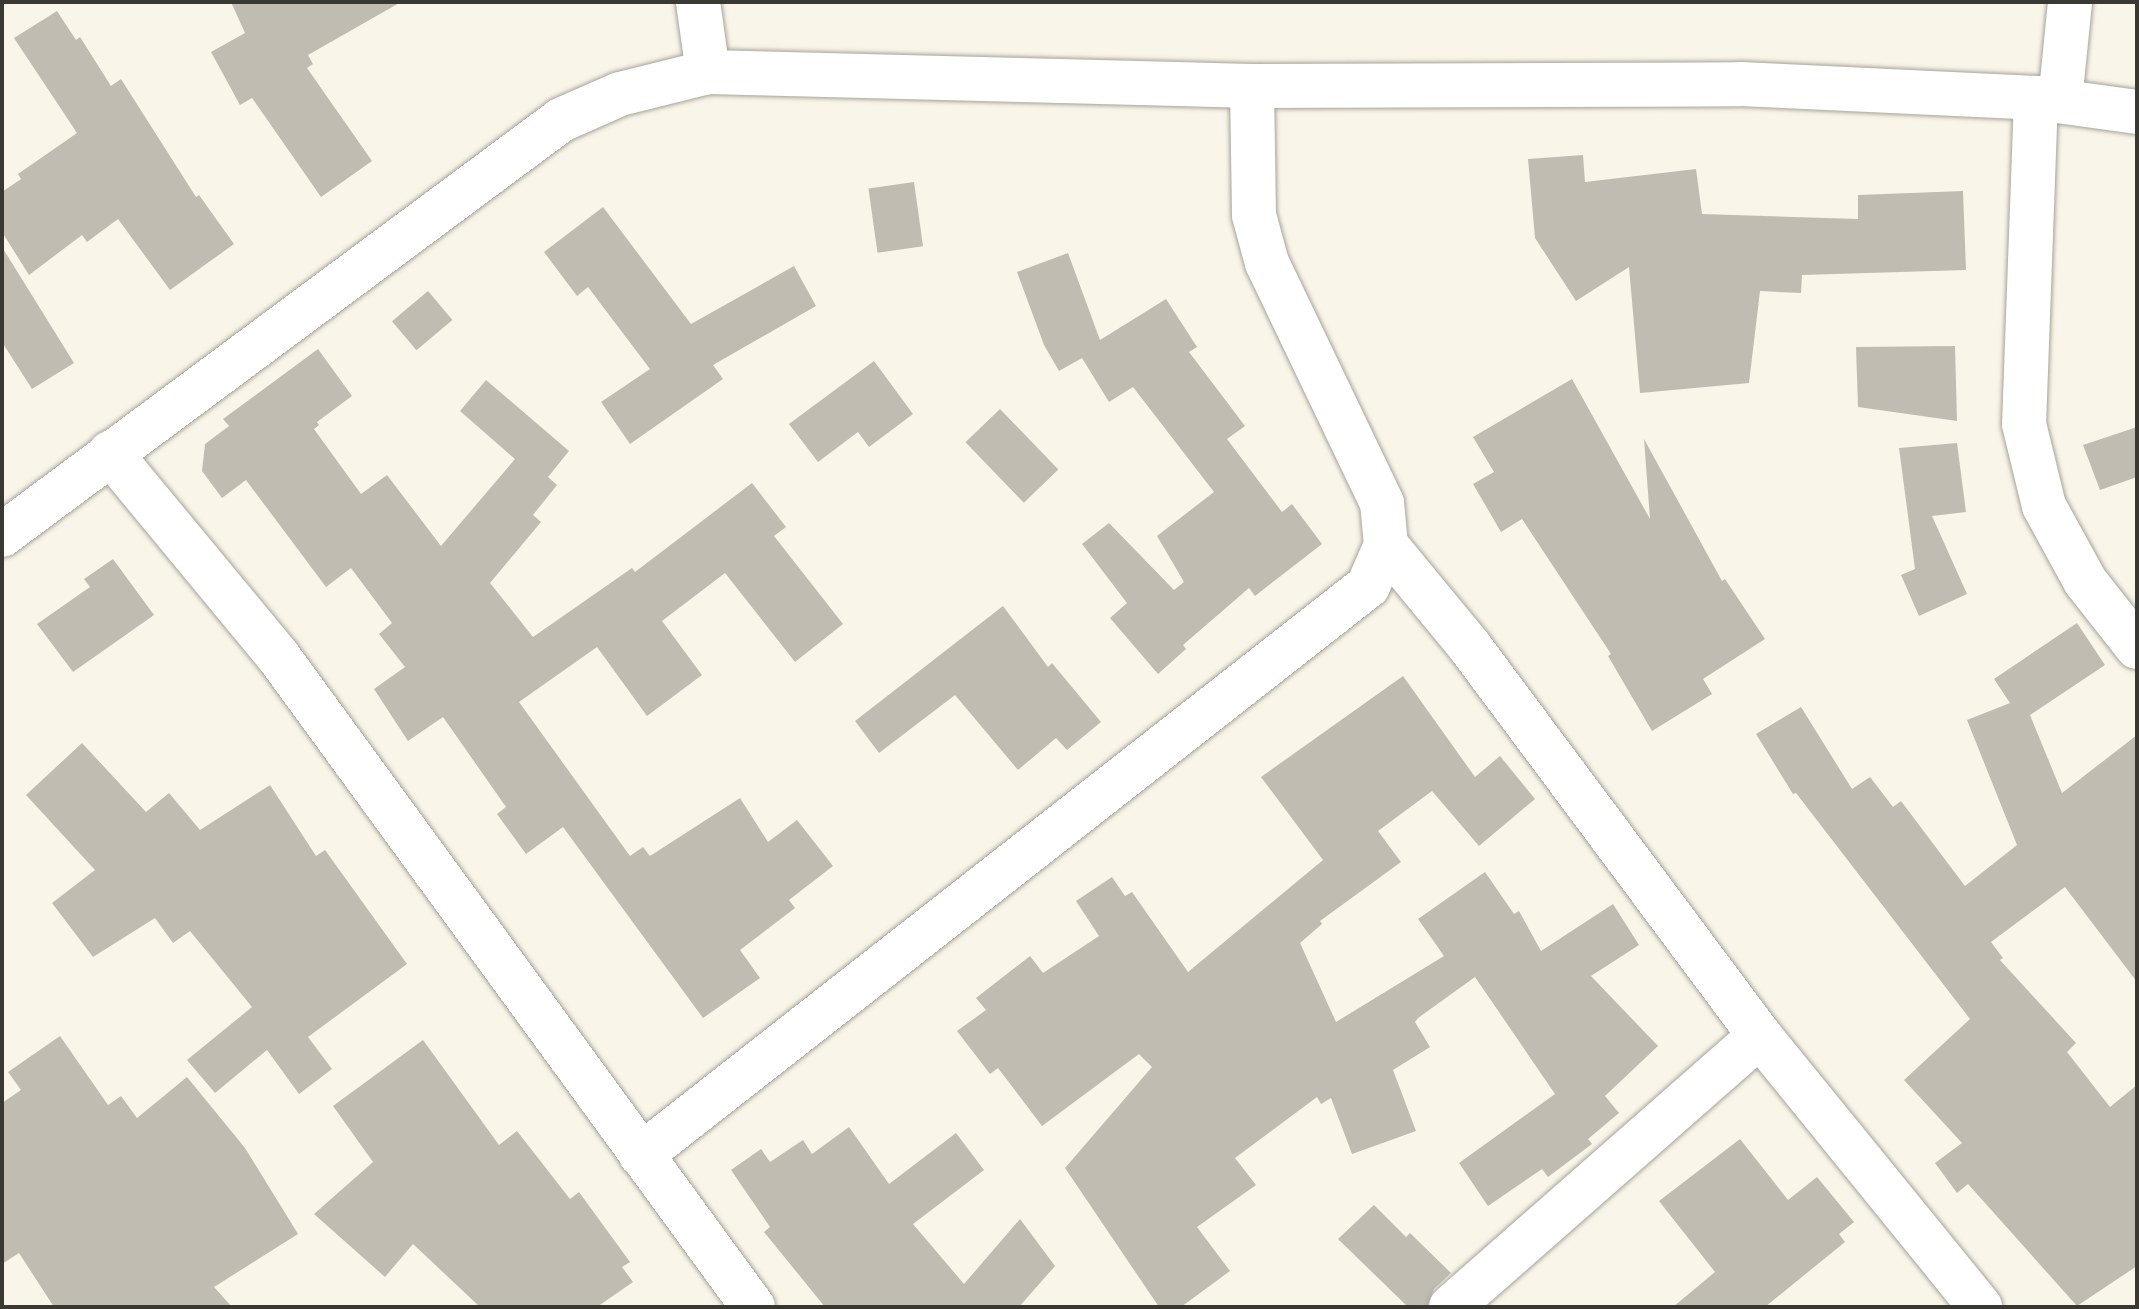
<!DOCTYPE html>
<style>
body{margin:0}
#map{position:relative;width:2139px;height:1309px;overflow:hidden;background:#f9f5e9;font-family:Georgia,serif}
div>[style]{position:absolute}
.building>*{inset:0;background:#c0bcb1;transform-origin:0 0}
.roads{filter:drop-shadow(0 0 2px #a7a398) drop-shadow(0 0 2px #a7a398)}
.minor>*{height:44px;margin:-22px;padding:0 22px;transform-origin:22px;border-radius:22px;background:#fff}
span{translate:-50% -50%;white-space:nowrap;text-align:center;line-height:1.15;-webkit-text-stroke:8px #fff;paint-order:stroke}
.frame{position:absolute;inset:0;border:4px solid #393833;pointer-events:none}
</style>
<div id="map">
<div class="building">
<i style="clip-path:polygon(231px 2px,401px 2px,308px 55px,313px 64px,307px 68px,372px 161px,321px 197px,252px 98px,240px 105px,211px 52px,245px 33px)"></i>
<i style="clip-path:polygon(57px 11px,76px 40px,80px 37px,111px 86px,121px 79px,196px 197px,199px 195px,234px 244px,170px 290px,118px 219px,87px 242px,82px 235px,29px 275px,2px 232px,2px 192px,21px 179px,18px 174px,77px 133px,14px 38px)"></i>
<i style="clip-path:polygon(1583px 155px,1585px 182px,1696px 169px,1702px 214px,1858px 219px,1858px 195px,1963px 191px,1966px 270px,1802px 275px,1801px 293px,1760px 291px,1749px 383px,1640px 393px,1629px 267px,1576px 301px,1535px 238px,1528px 159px)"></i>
<i style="left:914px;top:182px;width:65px;height:46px;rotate:82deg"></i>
<i style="clip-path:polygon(603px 207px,691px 324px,794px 266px,816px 306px,713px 365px,723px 379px,630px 444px,601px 402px,650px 369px,588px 287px,577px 296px,544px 252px)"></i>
<i style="clip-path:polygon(2px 247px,74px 363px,32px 389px,2px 342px)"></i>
<i style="clip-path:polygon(1068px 253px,1100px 340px,1166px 299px,1197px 347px,1189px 352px,1245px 426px,1227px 439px,1282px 512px,1292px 504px,1322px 544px,1255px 596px,1249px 588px,1183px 645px,1186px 649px,1158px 674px,1110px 618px,1127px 603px,1082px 544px,1109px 523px,1174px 590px,1184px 582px,1157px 536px,1214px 492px,1133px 387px,1109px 402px,1082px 358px,1059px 371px,1044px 345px,1017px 272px)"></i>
<i style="left:428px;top:291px;width:38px;height:47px;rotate:50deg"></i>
<i style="clip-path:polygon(1955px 346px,1957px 421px,1858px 407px,1856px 347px)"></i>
<i style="clip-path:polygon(318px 349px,352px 396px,317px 422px,319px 425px,314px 429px,361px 494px,387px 475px,441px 546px,515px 459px,460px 411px,486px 380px,569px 451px,548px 477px,557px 485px,533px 515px,541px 522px,490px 583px,533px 637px,632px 568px,635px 572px,752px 483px,786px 527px,774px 536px,843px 624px,795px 662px,725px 573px,662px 621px,702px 675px,647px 716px,597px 647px,519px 702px,630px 856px,643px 847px,650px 856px,740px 798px,768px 842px,797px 820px,833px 866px,789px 900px,795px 908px,740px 950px,760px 978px,703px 1018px,563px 827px,526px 854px,497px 814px,506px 807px,443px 717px,408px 741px,374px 689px,405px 667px,379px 634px,392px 623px,351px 568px,326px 587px,246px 480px,222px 498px,202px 471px,205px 444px,229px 426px,223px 419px)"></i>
<i style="clip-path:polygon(874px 361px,913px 414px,869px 447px,858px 432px,818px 462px,789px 424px)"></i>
<i style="clip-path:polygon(1572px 379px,1650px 519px,1644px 439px,1722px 581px,1725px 579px,1765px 639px,1703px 679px,1712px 694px,1652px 731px,1608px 656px,1611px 654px,1522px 519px,1501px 532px,1473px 484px,1494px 472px,1473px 437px)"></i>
<i style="left:1000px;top:409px;width:84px;height:48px;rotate:46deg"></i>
<i style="clip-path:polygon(2137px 427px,2137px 477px,2100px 490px,2083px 445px)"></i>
<i style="clip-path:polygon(1957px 443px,1966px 512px,1932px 516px,1967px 594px,1919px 616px,1901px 575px,1915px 569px,1899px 448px)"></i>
<i style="clip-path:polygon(113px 559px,154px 615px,73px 672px,37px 624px,90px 587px,84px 579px)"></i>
<i style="clip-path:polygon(1003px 606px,1048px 667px,1052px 663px,1101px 722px,1067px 750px,1056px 738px,1018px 770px,955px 695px,879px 753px,855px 721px)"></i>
<i style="clip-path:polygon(2077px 623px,2105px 665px,2030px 715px,2062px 793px,2137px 735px,2137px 982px,2065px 887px,1991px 942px,2003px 958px,2000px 960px,2076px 1043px,2067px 1052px,2110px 1107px,2137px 1085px,2137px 1266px,2077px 1306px,1968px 1184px,1957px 1193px,1935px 1163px,1962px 1143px,1904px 1080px,1970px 1019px,1796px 793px,1793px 794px,1756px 734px,1801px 707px,1852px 789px,1870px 777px,1893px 807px,1901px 801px,1965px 886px,2017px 845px,1967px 720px,2010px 703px,1994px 679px)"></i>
<i style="clip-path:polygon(1403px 676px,1475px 777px,1500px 756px,1535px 799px,1479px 846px,1432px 791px,1378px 831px,1401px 862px,1320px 921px,1322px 924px,1300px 943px,1336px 1022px,1444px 956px,1418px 919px,1485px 872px,1514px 914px,1519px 911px,1541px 951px,1613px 904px,1639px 945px,1591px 976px,1658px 1046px,1605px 1096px,1619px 1113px,1588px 1139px,1592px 1144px,1548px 1177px,1542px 1169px,1488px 1206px,1459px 1163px,1555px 1094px,1475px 977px,1418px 1018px,1415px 1022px,1430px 1047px,1393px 1070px,1416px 1131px,1352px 1154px,1331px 1098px,1321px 1104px,1317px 1097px,1235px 1158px,1256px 1185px,1197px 1227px,1230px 1271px,1181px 1307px,1159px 1307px,1065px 1168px,1152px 1067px,1139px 1054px,1042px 1126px,998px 1068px,990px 1074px,957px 1031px,986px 1010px,976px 998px,1030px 956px,1043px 973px,1099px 936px,1076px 901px,1112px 877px,1125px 896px,1132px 892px,1188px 972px,1323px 860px,1261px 777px)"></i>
<i style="clip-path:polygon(82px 743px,146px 812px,169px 793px,200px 830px,270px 785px,316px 856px,325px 850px,407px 964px,308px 1037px,332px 1069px,299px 1094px,267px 1050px,215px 1093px,187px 1060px,252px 1007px,190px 931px,173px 943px,155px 918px,93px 957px,52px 903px,95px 870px,26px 795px)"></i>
<i style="clip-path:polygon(60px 1036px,108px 1105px,121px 1096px,137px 1118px,187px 1077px,245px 1148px,298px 1234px,214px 1287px,232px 1307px,54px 1307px,19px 1253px,2px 1264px,2px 1103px,21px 1090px,8px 1072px)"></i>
<i style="clip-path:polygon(423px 1040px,499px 1145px,517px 1131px,570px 1199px,579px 1192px,630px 1262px,622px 1267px,633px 1282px,597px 1307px,480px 1307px,413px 1244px,385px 1277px,314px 1214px,373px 1162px,333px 1106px)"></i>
<i style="clip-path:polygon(849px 1127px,889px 1184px,956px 1133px,984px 1170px,913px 1224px,964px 1284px,1020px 1219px,1055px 1266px,1019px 1307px,825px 1307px,764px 1232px,770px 1227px,731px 1170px,761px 1149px,770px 1162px,803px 1140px,812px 1154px)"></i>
<i style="clip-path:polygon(1740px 1139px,1788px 1200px,1817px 1177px,1854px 1222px,1839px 1234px,1845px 1242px,1765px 1307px,1673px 1307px,1715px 1272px,1659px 1201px)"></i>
<i style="clip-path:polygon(1374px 1205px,1406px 1237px,1410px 1233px,1451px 1273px,1434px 1289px,1427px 1307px,1408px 1307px,1338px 1239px)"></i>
</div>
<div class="roads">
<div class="minor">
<i style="left:698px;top:2px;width:71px;rotate:81.9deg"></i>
<i style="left:2036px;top:98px;width:326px;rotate:92.1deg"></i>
<i style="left:2024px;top:424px;width:84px;rotate:76.3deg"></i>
<i style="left:2044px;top:506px;width:85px;rotate:61.3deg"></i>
<i style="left:2085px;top:581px;width:84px;rotate:51.8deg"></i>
<i style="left:2060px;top:101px;width:100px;rotate:-84.2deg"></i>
<i style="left:110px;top:453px;width:264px;rotate:50.4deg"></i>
<i style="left:278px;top:656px;width:806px;rotate:53.88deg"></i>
<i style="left:2px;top:535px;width:696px;rotate:-36.59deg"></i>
<i style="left:561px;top:120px;width:64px;rotate:-23.8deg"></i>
<i style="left:620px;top:94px;width:91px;rotate:-14deg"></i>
<i style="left:708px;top:72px;width:544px;rotate:1.47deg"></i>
<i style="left:1252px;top:86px;width:489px;rotate:-0.2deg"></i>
<i style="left:1741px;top:84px;width:295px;rotate:2.7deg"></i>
<i style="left:2036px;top:98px;width:102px;rotate:7.9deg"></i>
<i style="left:1386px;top:545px;width:132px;rotate:50.5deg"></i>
<i style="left:1470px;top:647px;width:485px;rotate:53.3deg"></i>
<i style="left:1760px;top:1036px;width:349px;rotate:50.9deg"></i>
<i style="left:641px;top:1155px;width:923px;rotate:-38.05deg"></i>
<i style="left:1368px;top:586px;width:45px;rotate:-66.3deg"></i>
<i style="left:1386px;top:545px;width:42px;rotate:-95.4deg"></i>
<i style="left:1382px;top:503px;width:266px;rotate:-115.6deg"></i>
<i style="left:1267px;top:263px;width:50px;rotate:-105.2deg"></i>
<i style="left:1254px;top:215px;width:129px;rotate:-90.9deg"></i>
<i style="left:1451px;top:1307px;width:411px;rotate:-41.3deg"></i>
</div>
</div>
<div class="frame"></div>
</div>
